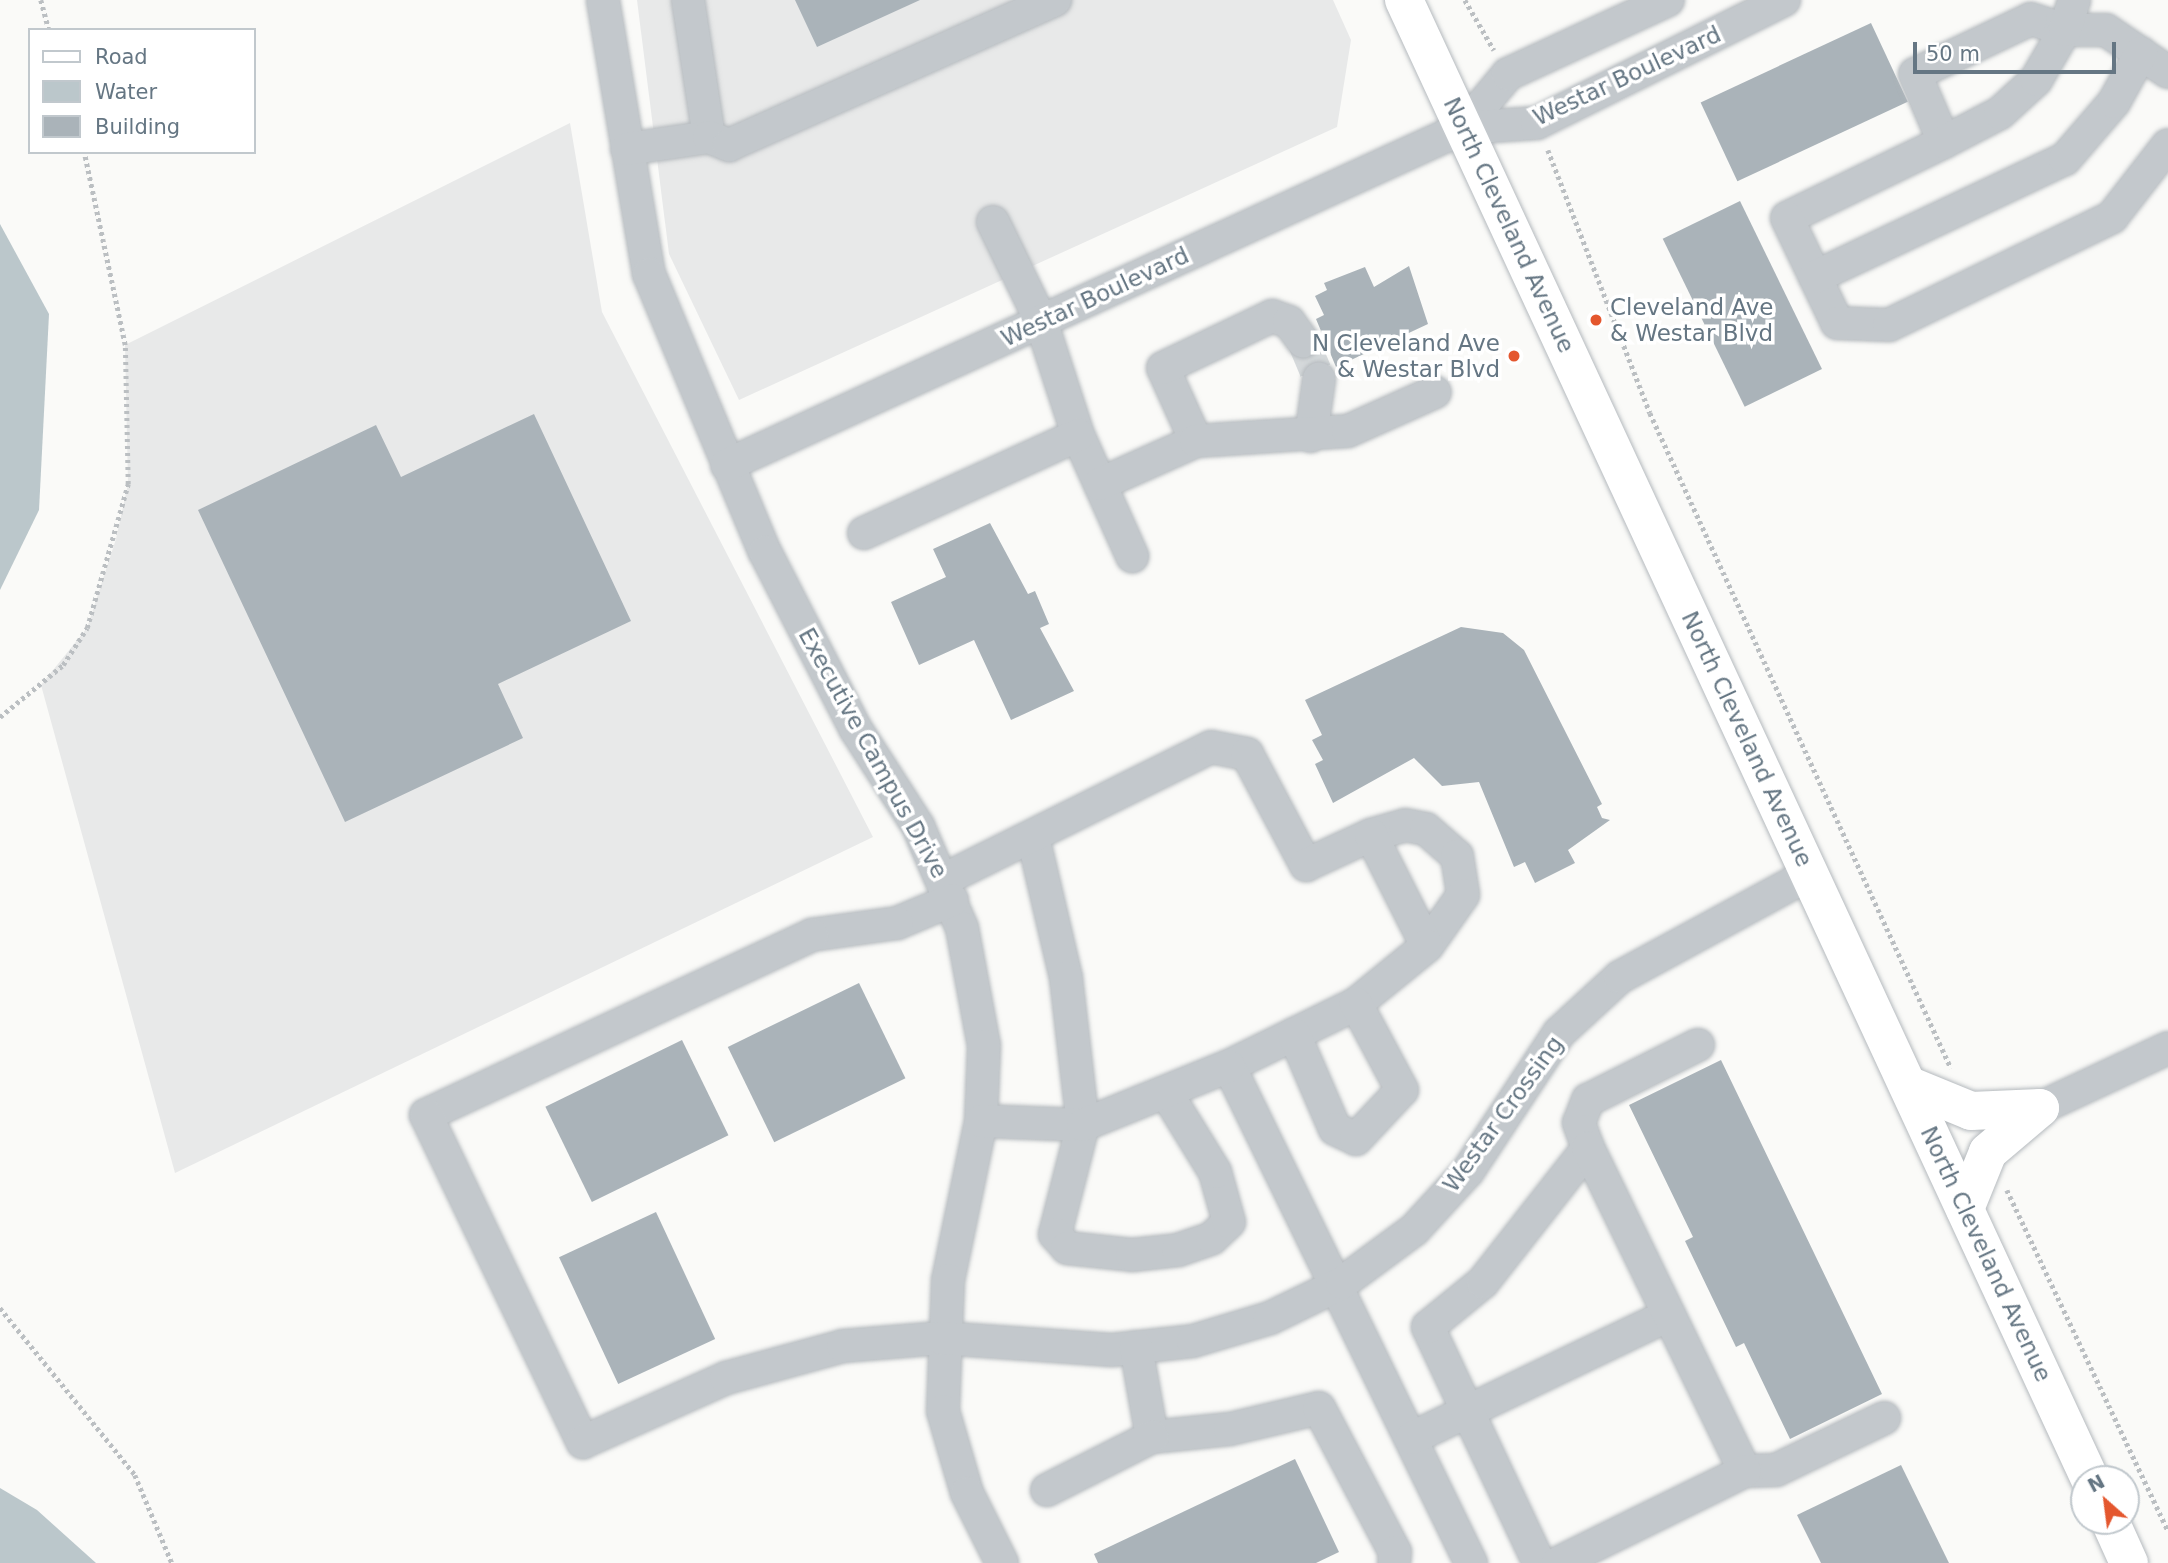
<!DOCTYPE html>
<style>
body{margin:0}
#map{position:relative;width:2168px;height:1563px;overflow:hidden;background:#fafaf8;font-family:"DejaVu Sans",sans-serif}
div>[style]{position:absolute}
.built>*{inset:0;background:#e8e9e9}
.water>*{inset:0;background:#bbc7cb}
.building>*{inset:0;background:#aab3b9;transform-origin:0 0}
.minor-tunnel>*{height:32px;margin-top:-16px;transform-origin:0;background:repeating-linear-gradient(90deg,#d5d9db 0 32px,transparent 0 48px)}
.path>*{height:4.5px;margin-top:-2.25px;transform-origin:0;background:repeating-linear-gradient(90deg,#bbbfc2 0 3.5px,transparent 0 7px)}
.roads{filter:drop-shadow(0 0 2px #b5babe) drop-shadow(0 0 2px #b5babe)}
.minor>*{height:32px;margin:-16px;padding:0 16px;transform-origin:16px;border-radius:16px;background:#c3c8cc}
.major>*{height:38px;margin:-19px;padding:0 19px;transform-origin:19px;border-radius:19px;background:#fff}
.dots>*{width:19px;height:19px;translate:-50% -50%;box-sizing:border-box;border:4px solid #fff;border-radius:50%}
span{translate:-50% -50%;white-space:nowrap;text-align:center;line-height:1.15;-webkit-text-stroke:7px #fff;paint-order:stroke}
.street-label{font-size:23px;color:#657683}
.poi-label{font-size:23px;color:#657683}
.left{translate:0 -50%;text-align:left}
.right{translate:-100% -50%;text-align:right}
.legend{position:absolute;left:28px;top:28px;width:228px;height:126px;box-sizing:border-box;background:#fff;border:2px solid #c1c8cd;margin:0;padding:9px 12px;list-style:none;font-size:21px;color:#657683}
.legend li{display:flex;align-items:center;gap:14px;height:35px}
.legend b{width:35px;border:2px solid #c1c8cd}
.north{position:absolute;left:2070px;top:1465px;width:70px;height:70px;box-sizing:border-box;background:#fff;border:2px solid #c1c8cd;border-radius:50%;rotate:332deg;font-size:19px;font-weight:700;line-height:28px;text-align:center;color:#657683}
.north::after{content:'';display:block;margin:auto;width:24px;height:32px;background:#e4572e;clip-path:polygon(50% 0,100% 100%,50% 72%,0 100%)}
.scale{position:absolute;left:1913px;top:42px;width:203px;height:32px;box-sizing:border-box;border:4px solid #657683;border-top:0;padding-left:9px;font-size:21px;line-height:24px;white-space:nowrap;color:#657683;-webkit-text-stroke:5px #fff;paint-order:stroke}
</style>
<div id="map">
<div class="built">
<i style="clip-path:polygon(637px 0,1333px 0,1351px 40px,1337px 127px,739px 400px,669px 254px)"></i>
<i style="clip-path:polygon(570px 123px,602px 312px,873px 837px,175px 1173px,41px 685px,87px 628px,116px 539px,128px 484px,125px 345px)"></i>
</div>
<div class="water">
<i style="clip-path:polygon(0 224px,49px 314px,39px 510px,0 590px)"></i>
<i style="clip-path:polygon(0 1488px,37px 1510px,96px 1563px,0 1563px)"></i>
</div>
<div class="building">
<i style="clip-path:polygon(795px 0,920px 0,817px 47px)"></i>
<i style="left:1871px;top:23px;width:87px;height:188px;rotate:65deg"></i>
<i style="left:1740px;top:201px;width:187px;height:86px;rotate:64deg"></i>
<i style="clip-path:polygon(1409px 266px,1428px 324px,1336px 367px,1316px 319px,1324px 315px,1315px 296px,1327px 290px,1324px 283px,1365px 267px,1374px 287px)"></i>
<i style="clip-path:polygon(534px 414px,631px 621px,498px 684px,523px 738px,345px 822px,198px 510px,376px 425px,401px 477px)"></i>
<i style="clip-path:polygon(990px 523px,1028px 594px,1035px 591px,1049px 624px,1040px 628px,1074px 691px,1011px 720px,974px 640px,919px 665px,891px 602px,946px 577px,933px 549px)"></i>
<i style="clip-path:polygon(1461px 627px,1503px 633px,1524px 650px,1602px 804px,1597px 807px,1602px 818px,1610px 820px,1568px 850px,1575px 863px,1535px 883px,1525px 862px,1514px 867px,1479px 782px,1442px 786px,1414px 758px,1333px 803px,1315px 764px,1323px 760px,1312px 740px,1322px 735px,1305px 700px)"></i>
<i style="left:859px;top:983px;width:106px;height:146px;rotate:64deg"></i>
<i style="left:682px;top:1040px;width:106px;height:152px;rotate:64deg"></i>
<i style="clip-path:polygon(1721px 1060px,1882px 1394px,1790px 1439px,1744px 1343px,1736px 1347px,1685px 1241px,1693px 1237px,1629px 1105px)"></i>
<i style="left:656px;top:1212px;width:140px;height:107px;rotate:65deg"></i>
<i style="clip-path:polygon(1295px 1459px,1339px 1552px,1316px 1563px,1098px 1563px,1094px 1554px)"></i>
<i style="clip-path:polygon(1901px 1465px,1949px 1563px,1821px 1563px,1797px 1515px)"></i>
</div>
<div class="minor-tunnel">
<i style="left:1303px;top:341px;width:41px;rotate:67.2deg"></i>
</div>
<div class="path">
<i style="left:41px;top:0;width:31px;rotate:75deg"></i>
<i style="left:1465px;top:0;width:58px;rotate:59.9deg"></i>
<i style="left:1548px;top:150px;width:282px;rotate:68.8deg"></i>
<i style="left:1650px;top:413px;width:721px;rotate:65.32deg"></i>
<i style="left:0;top:717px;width:82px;rotate:-39.5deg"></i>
<i style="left:63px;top:665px;width:44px;rotate:-57deg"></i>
<i style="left:87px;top:628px;width:150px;rotate:-74.1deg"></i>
<i style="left:128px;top:484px;width:139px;rotate:-91.2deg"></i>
<i style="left:125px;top:345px;width:197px;rotate:-102deg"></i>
<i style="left:2007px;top:1190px;width:377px;rotate:64.7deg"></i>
<i style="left:0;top:1308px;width:215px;rotate:51deg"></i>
<i style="left:135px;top:1475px;width:95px;rotate:67.2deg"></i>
</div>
<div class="roads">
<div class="minor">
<i style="left:603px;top:0;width:278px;rotate:80.5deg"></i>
<i style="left:649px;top:274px;width:301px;rotate:67.4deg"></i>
<i style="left:765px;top:552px;width:198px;rotate:62.9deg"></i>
<i style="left:855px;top:728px;width:117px;rotate:57.3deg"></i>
<i style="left:918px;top:826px;width:111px;rotate:66.7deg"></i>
<i style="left:962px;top:928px;width:120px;rotate:79.4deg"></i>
<i style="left:984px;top:1046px;width:75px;rotate:92.3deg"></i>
<i style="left:981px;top:1121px;width:162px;rotate:101.7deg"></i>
<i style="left:948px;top:1280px;width:131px;rotate:92.2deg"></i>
<i style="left:943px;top:1411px;width:85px;rotate:73.7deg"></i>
<i style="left:967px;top:1493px;width:78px;rotate:63.4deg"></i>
<i style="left:688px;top:0;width:139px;rotate:81.3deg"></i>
<i style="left:2168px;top:72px;width:75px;rotate:-145.9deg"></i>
<i style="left:2106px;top:30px;width:41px;rotate:180deg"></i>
<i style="left:2065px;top:30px;width:36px;rotate:-162deg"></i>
<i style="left:2031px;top:19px;width:128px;rotate:154.6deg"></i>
<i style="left:1915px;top:74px;width:74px;rotate:66.9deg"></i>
<i style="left:1944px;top:142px;width:174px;rotate:154.2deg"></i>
<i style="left:1787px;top:218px;width:116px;rotate:64.5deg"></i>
<i style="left:1837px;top:323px;width:52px;rotate:2.2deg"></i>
<i style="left:1889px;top:325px;width:248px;rotate:-25.8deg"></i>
<i style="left:2112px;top:217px;width:91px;rotate:-52.1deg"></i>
<i style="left:1463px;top:128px;width:70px;rotate:-50.2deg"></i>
<i style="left:1508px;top:74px;width:176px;rotate:-24.8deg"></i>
<i style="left:1944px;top:142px;width:63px;rotate:-27.4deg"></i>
<i style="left:2000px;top:113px;width:49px;rotate:-42.5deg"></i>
<i style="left:2036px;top:80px;width:58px;rotate:-59.9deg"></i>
<i style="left:2065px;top:30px;width:31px;rotate:-73deg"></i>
<i style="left:627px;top:149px;width:83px;rotate:-8.3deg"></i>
<i style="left:709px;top:137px;width:22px;rotate:22deg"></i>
<i style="left:729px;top:145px;width:357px;rotate:-24deg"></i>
<i style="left:993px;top:222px;width:110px;rotate:64.1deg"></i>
<i style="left:1041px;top:321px;width:120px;rotate:72deg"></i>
<i style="left:1078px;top:435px;width:133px;rotate:65.9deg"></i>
<i style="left:1815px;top:277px;width:276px;rotate:-25.3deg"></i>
<i style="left:2065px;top:159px;width:75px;rotate:-49.3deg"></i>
<i style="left:2114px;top:102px;width:56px;rotate:-61.1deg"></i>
<i style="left:1311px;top:436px;width:58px;rotate:-82deg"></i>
<i style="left:1196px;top:441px;width:80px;rotate:-114.3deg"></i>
<i style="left:1163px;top:368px;width:121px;rotate:-25.5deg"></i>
<i style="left:1272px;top:316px;width:18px;rotate:19deg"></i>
<i style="left:1289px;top:322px;width:24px;rotate:54deg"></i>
<i style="left:727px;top:465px;width:809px;rotate:-24.6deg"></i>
<i style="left:1463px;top:128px;width:74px;rotate:-3.9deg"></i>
<i style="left:1537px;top:123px;width:276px;rotate:-26.5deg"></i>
<i style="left:1100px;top:484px;width:105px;rotate:-24.1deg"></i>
<i style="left:1196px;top:441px;width:152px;rotate:-3.8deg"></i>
<i style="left:1348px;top:431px;width:95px;rotate:-24.1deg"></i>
<i style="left:864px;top:533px;width:235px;rotate:-24.6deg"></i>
<i style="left:1371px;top:835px;width:35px;rotate:-16deg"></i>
<i style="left:1405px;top:825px;width:21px;rotate:11deg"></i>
<i style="left:1426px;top:829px;width:41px;rotate:41.1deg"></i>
<i style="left:1457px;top:856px;width:39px;rotate:81deg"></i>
<i style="left:1463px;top:895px;width:62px;rotate:125.2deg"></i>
<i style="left:1033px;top:837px;width:145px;rotate:76.8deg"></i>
<i style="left:1066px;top:978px;width:148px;rotate:83.4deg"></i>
<i style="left:1083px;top:1125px;width:113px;rotate:104.4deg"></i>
<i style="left:1055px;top:1234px;width:18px;rotate:49deg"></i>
<i style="left:1067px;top:1248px;width:65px;rotate:6.1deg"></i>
<i style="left:1132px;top:1255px;width:46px;rotate:-6.2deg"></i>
<i style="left:1178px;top:1250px;width:36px;rotate:-19deg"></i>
<i style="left:1212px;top:1238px;width:23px;rotate:-43deg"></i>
<i style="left:1229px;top:1222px;width:52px;rotate:-105.6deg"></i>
<i style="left:1215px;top:1172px;width:92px;rotate:-121.6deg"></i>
<i style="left:945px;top:879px;width:297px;rotate:-26.4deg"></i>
<i style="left:1211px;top:747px;width:37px;rotate:11deg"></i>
<i style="left:1247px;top:754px;width:126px;rotate:62deg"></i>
<i style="left:1306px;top:865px;width:72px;rotate:-24.8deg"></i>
<i style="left:1371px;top:835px;width:124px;rotate:63.2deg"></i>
<i style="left:1427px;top:946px;width:92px;rotate:140.8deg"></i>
<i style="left:1356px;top:1004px;width:141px;rotate:154deg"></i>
<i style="left:1229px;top:1066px;width:553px;rotate:64.04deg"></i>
<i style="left:952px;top:900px;width:60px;rotate:157.3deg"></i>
<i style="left:897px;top:923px;width:86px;rotate:172deg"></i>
<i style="left:812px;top:935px;width:426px;rotate:155deg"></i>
<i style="left:426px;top:1115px;width:363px;rotate:64.4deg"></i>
<i style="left:583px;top:1442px;width:157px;rotate:-24.1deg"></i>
<i style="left:726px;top:1378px;width:121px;rotate:-15.3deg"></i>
<i style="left:843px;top:1346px;width:98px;rotate:-4.7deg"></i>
<i style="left:941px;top:1338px;width:171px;rotate:4deg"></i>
<i style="left:1112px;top:1350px;width:81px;rotate:-6.3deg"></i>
<i style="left:1193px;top:1341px;width:80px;rotate:-16.6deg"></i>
<i style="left:1270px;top:1318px;width:80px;rotate:-25.9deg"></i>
<i style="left:1342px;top:1283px;width:89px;rotate:-36.4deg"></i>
<i style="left:1414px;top:1230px;width:80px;rotate:-47.5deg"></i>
<i style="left:1468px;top:1171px;width:165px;rotate:-56.6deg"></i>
<i style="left:1559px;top:1033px;width:83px;rotate:-42.6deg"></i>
<i style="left:1620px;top:977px;width:216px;rotate:-28.5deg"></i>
<i style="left:1294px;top:1034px;width:103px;rotate:66.7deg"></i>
<i style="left:1335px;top:1129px;width:23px;rotate:25deg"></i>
<i style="left:1356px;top:1139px;width:67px;rotate:-46.8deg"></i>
<i style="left:1402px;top:1090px;width:98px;rotate:-118.1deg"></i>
<i style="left:2040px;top:1108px;width:141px;rotate:-25.1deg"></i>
<i style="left:981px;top:1121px;width:102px;rotate:2.2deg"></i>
<i style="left:1083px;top:1125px;width:157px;rotate:-22deg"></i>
<i style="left:1588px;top:1148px;width:27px;rotate:-110deg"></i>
<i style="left:1579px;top:1123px;width:25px;rotate:-69deg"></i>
<i style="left:1588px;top:1100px;width:123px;rotate:-26.6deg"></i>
<i style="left:1136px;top:1347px;width:91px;rotate:79.9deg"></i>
<i style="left:1152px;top:1437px;width:78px;rotate:-5.9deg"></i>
<i style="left:1230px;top:1429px;width:91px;rotate:-13.3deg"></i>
<i style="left:1319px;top:1408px;width:163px;rotate:62.2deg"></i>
<i style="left:1395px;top:1552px;width:11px;rotate:95deg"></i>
<i style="left:1412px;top:1438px;width:285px;rotate:-25.6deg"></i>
<i style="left:1745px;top:1471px;width:31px;rotate:-2deg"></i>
<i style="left:1776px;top:1470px;width:120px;rotate:-25.7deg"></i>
<i style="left:1047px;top:1490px;width:118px;rotate:-26.8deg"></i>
<i style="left:1539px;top:1563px;width:261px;rotate:-115.2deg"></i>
<i style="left:1428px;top:1327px;width:71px;rotate:-39.3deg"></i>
<i style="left:1483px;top:1282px;width:170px;rotate:-51.9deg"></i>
<i style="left:1588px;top:1148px;width:359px;rotate:64.1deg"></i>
<i style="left:1745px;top:1471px;width:208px;rotate:153.8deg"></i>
</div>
<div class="major">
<i style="left:1404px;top:0;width:1630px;rotate:65.12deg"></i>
<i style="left:1908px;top:1085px;width:68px;rotate:22.4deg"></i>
<i style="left:1971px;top:1111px;width:69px;rotate:-2.5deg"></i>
<i style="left:1965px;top:1209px;width:61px;rotate:-68deg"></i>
<i style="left:1988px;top:1152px;width:68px;rotate:-40.2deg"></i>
<i style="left:2110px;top:1521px;width:46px;rotate:65.7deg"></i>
</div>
</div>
<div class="dots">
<i style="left:1596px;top:320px;background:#e4572e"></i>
<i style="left:1514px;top:356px;background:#e4572e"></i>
</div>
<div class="street-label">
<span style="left:1627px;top:76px;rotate:-25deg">Westar Boulevard</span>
<span style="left:1509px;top:225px;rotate:65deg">North Cleveland Avenue</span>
<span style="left:1095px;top:297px;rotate:-25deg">Westar Boulevard</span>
<span style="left:1747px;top:739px;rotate:65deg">North Cleveland Avenue</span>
<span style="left:873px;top:753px;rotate:61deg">Executive Campus Drive</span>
<span style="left:1503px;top:1114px;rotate:-54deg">Westar Crossing</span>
<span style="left:1986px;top:1254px;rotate:65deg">North Cleveland Avenue</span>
</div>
<div class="poi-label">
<span class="left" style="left:1610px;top:320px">Cleveland Ave<br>&amp; Westar Blvd</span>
<span class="right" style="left:1500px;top:356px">N Cleveland Ave<br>&amp; Westar Blvd</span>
</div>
<ul class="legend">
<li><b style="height:9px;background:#fff"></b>Road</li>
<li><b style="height:19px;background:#bbc7cb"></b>Water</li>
<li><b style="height:19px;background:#aab3b9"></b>Building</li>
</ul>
<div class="north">N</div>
<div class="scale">50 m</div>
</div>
